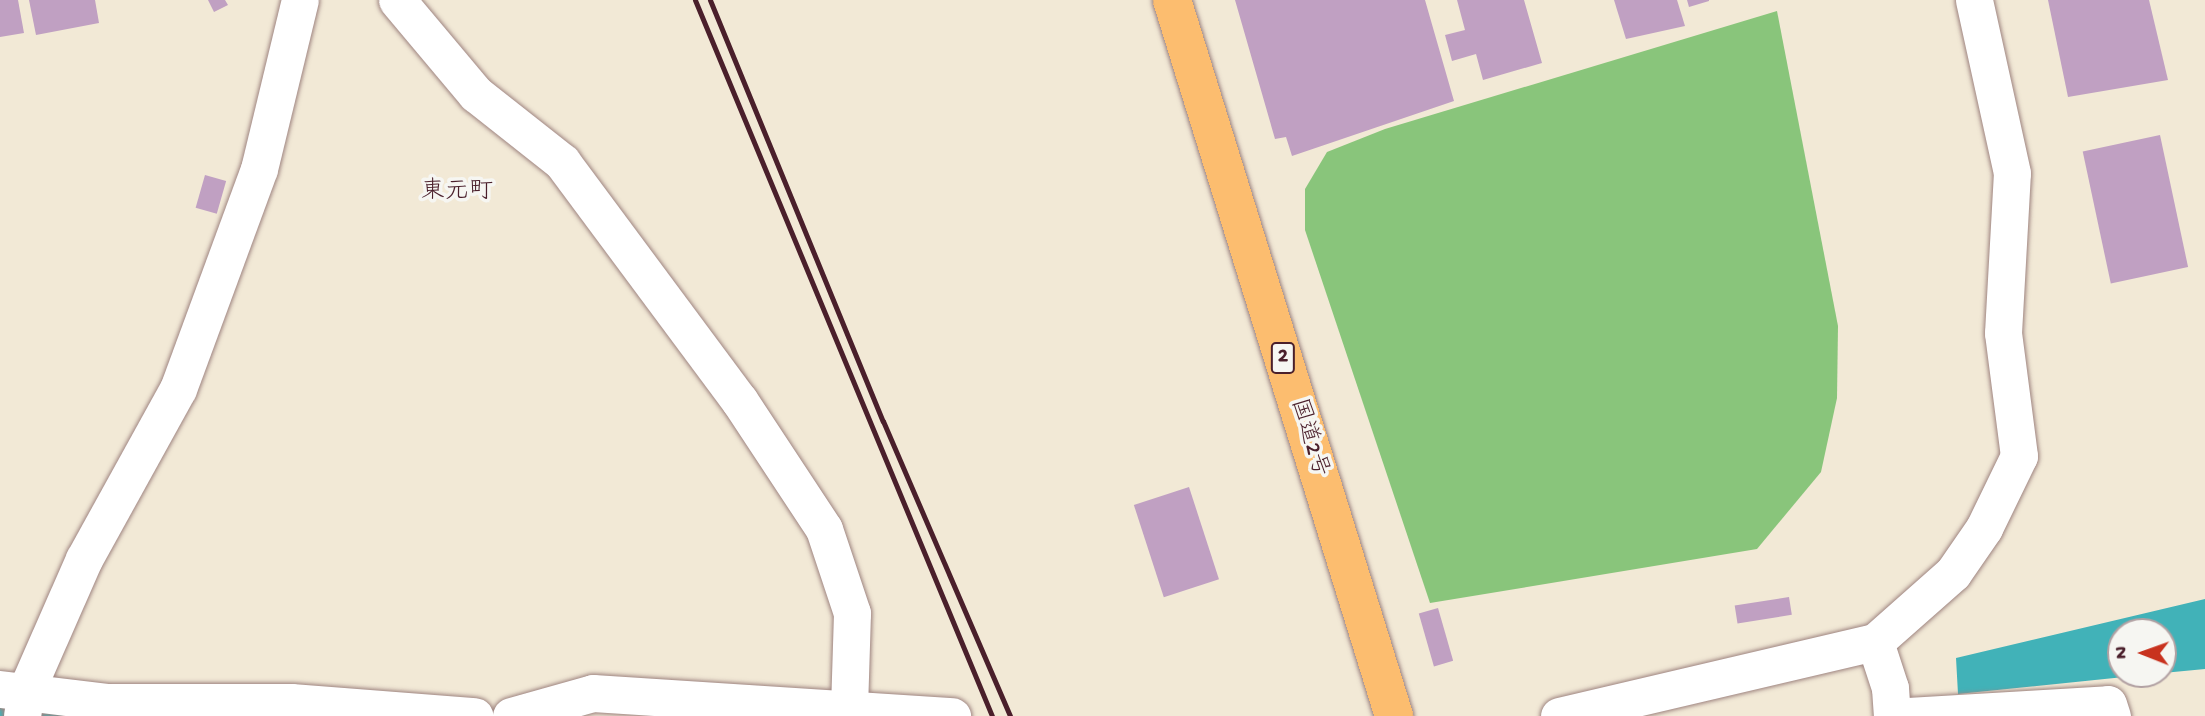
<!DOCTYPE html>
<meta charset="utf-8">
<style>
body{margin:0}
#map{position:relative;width:2205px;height:716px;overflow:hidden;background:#f2e9d6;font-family:"Gochi Hand","Klee One",sans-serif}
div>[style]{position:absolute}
.green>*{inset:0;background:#89c57b}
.water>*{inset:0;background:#41b2b8}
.stream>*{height:10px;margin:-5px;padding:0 5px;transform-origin:5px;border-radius:5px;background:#41b2b8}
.building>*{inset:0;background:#c0a0c2;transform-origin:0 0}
.roads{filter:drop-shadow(0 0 2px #9e8480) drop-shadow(0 0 2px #9e8480)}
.minor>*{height:37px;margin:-18.5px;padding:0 18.5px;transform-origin:18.5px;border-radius:18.5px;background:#fff}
.trunk>*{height:38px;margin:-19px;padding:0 19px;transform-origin:19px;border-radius:19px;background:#fcbd6f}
.rail>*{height:5px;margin:-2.5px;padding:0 2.5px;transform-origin:2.5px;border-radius:2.5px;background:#4a1f2b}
span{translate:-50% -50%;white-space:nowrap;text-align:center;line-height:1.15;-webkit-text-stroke:7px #f6f6f2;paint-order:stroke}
.shield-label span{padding:2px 5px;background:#f6f6f2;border:2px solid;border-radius:5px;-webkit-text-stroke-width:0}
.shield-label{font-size:21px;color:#4a1f2b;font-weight:700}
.street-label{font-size:23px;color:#4a1f2b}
.neighbourhood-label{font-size:24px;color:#4a1f2b}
.north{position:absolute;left:2107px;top:618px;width:70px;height:70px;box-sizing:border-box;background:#f6f6f2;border:2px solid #b1a0a2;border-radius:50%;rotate:271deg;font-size:19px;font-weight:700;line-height:28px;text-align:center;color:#4a1f2b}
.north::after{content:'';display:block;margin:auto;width:24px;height:32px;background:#c8321e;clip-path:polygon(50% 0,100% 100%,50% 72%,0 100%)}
</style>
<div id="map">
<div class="green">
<i style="clip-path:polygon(1777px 11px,1838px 326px,1837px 398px,1821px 472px,1757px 549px,1430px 603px,1305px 230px,1305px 189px,1327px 152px,1385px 129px)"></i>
</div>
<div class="water">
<i style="clip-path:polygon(2205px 599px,2205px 669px,2163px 673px,2163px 632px,2121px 632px,2121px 674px,2153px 674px,1958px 694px,1956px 658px)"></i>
</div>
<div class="stream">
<i style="left:0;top:711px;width:58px;rotate:4.9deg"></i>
</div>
<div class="building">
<i style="clip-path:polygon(0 0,18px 0,24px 33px,0 37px)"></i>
<i style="clip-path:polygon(29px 0,95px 0,99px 23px,36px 35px)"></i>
<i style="clip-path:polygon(208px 0,225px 0,228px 5px,214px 12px)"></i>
<i style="clip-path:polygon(1235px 0,1425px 0,1454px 101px,1292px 156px,1286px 137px,1275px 139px)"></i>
<i style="clip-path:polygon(1457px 0,1524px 0,1542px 63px,1483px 80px,1476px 54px,1452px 61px,1445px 35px,1465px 30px)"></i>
<i style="clip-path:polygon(1614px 0,1677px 0,1685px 26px,1626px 39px)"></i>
<i style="clip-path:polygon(1687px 0,1709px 0,1709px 1px,1689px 7px)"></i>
<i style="clip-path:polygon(2048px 0,2149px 0,2168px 80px,2068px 97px)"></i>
<i style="left:2160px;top:135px;width:135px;height:79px;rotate:78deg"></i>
<i style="left:205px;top:175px;width:22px;height:34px;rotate:16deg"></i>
<i style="left:1189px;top:487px;width:97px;height:58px;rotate:72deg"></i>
<i style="left:1789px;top:597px;width:18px;height:55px;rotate:81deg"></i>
<i style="left:1438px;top:608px;width:55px;height:20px;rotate:74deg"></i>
</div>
<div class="roads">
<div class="minor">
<i style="left:397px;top:0;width:123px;rotate:50deg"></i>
<i style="left:476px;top:94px;width:110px;rotate:38.3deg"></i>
<i style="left:562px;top:162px;width:297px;rotate:53.4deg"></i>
<i style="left:739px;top:400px;width:154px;rotate:56.6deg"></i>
<i style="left:824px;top:529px;width:89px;rotate:71.6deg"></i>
<i style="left:852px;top:613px;width:95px;rotate:91.8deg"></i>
<i style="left:1875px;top:642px;width:48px;rotate:71.9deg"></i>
<i style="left:1890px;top:688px;width:28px;rotate:86deg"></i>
<i style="left:0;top:689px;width:109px;rotate:6.9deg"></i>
<i style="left:108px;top:702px;width:183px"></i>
<i style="left:291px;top:702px;width:184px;rotate:4.4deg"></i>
<i style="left:22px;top:716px;width:25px;rotate:-81deg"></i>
<i style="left:26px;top:691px;width:144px;rotate:-66.3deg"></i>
<i style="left:84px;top:559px;width:194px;rotate:-61.1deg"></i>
<i style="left:178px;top:389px;width:234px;rotate:-69.8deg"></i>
<i style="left:259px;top:169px;width:174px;rotate:-76.4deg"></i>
<i style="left:511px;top:716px;width:85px;rotate:-15.7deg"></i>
<i style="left:593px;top:693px;width:360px;rotate:3.7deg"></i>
<i style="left:1559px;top:716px;width:325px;rotate:-13.2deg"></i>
<i style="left:1875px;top:642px;width:104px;rotate:-41.5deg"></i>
<i style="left:1953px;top:573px;width:55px;rotate:-55.4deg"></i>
<i style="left:1984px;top:528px;width:80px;rotate:-64.1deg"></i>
<i style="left:2019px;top:456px;width:124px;rotate:-97.4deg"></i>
<i style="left:2003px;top:333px;width:160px;rotate:-86.8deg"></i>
<i style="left:2012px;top:173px;width:177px;rotate:-102.4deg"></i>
<i style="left:1908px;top:716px;width:200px;rotate:-3.4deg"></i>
<i style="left:2108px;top:704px;width:13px;rotate:72deg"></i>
</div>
<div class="trunk">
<i style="left:1172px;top:0;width:750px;rotate:72.77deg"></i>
</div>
</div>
<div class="rail">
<i style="left:695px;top:0;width:775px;rotate:67.47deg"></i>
<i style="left:710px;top:0;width:455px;rotate:67.7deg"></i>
<i style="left:883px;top:421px;width:321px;rotate:66.7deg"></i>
</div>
<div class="shield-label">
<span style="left:1283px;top:358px">2</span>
</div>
<div class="street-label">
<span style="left:1308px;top:438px;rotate:73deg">国道2号</span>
</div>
<div class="neighbourhood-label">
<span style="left:457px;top:193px">東元町</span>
</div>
<div class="north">N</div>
</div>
